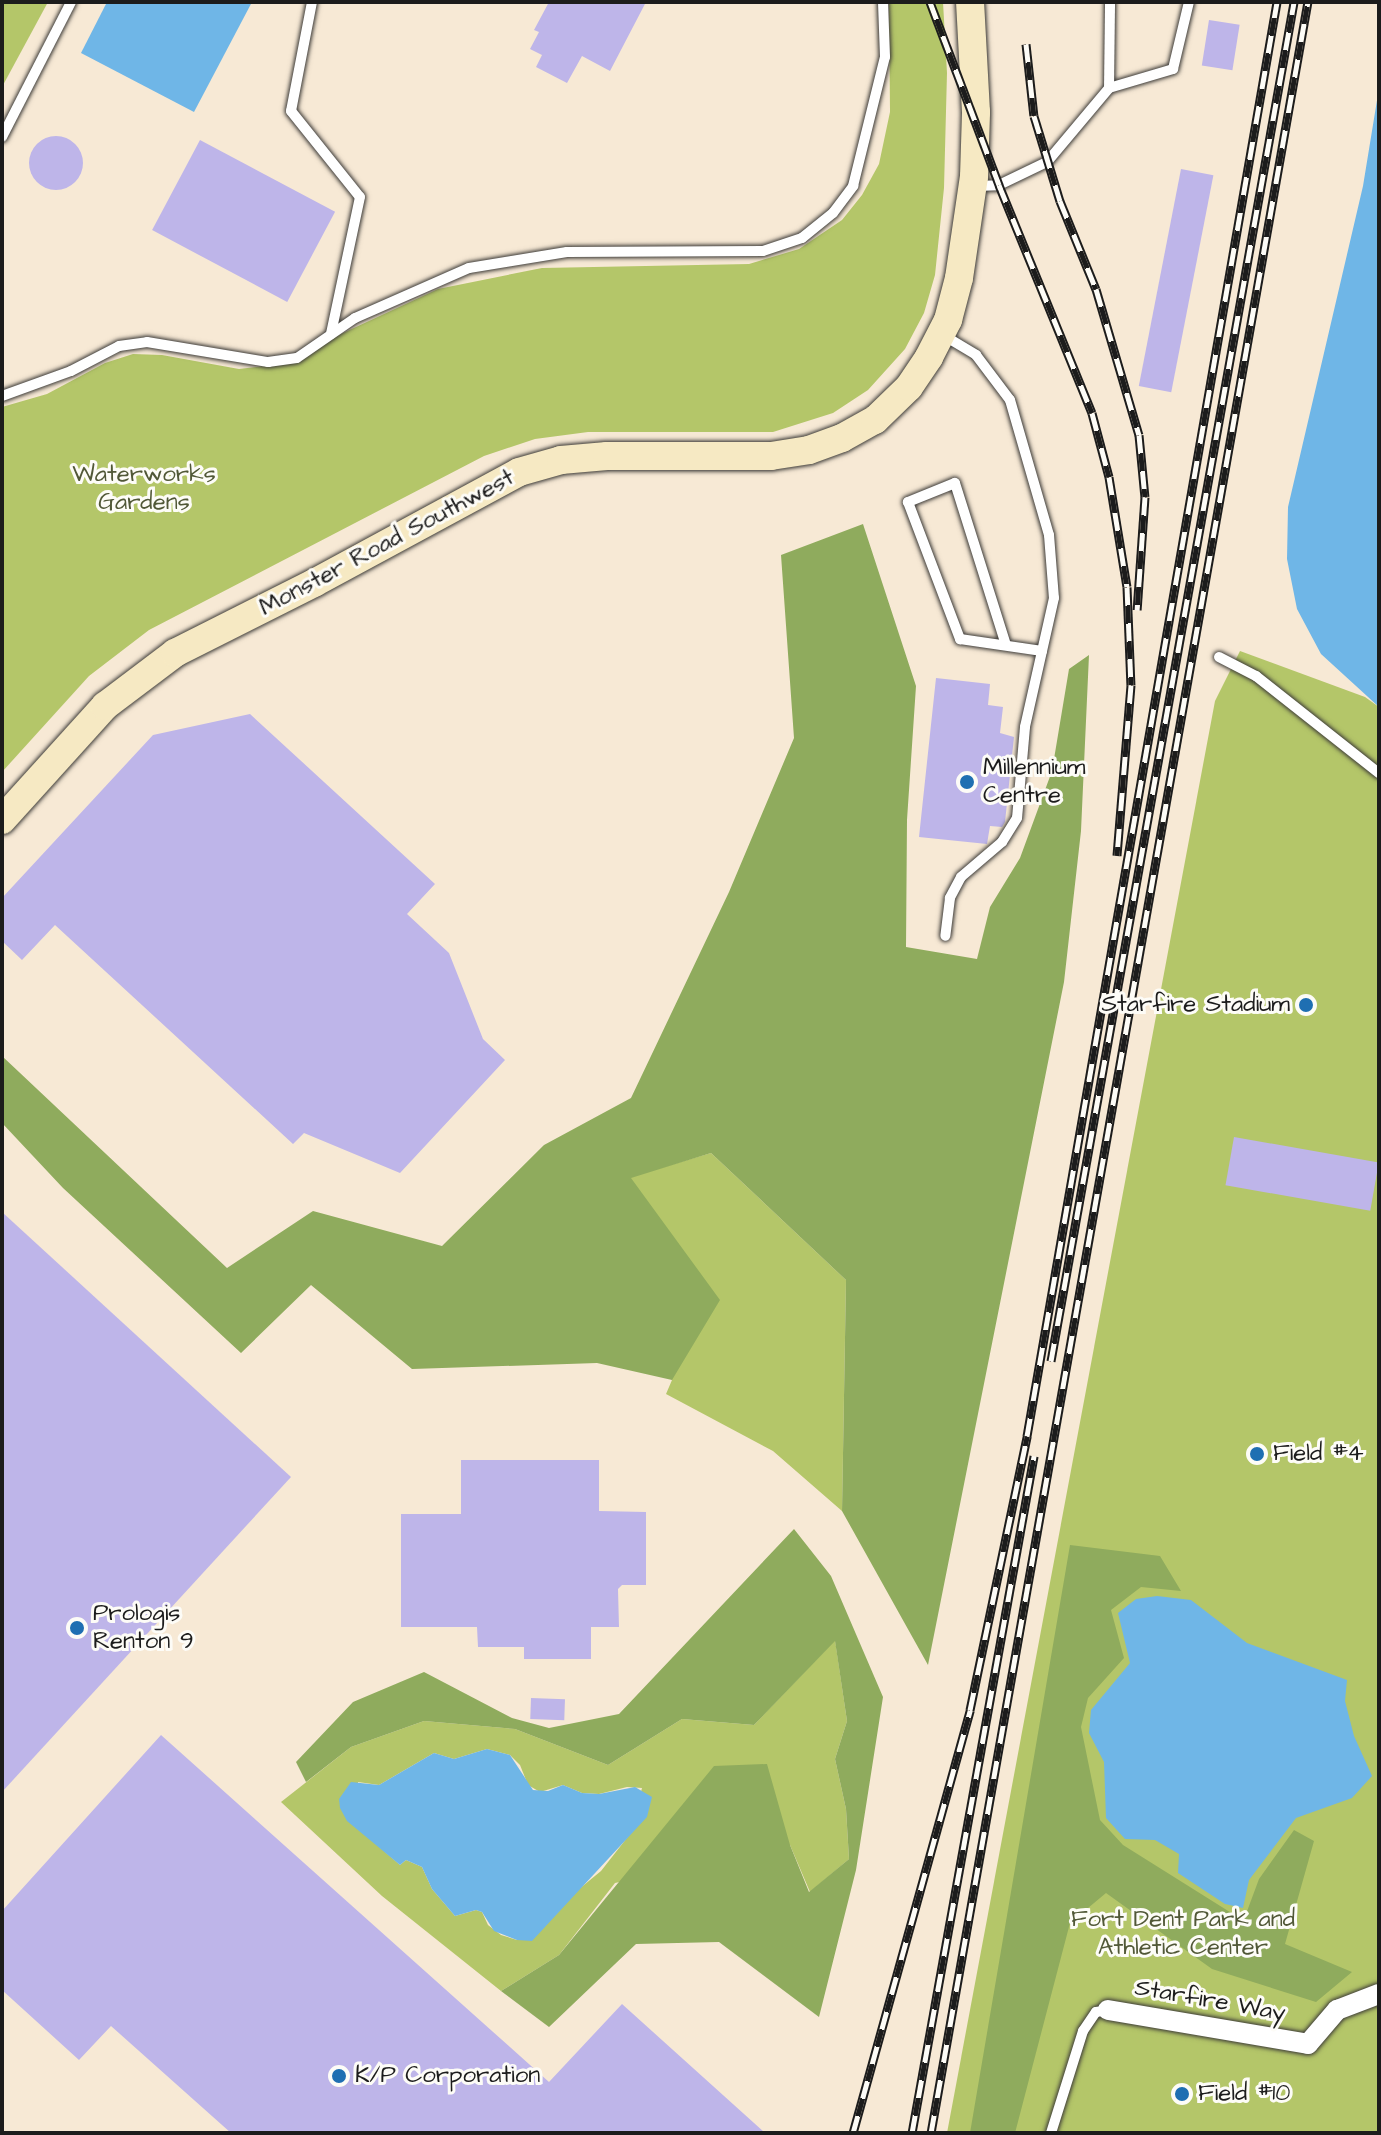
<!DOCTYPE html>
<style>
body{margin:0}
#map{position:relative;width:1381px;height:2135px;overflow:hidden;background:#f7e9d5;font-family:"Architects Daughter",sans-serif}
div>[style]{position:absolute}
.green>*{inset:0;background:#b4c669}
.forest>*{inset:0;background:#8fab5d}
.water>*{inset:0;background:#6fb6e7}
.building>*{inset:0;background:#beb5e9;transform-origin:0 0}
.round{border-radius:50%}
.roads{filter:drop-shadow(0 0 2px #3d3b38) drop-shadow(0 0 2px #3d3b38)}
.lane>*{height:10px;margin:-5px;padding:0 5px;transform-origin:5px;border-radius:5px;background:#fff}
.street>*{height:20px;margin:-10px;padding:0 10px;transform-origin:10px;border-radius:10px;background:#fff}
.secondary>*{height:28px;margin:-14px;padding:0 14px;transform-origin:14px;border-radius:14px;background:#f6e9c3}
.rail>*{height:9px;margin-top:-4.5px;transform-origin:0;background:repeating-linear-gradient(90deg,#fdfcf7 0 18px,#1c1c1c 0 36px);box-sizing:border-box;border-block:2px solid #1c1c1c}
.dots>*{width:22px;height:22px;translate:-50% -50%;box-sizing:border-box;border:4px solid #fdfcf7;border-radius:50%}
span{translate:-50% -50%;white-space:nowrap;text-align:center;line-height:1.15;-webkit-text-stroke:6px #fdfcf7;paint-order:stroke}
.park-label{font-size:24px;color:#515837}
.street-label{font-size:24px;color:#1c1c1c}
.poi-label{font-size:24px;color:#1c1c1c}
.left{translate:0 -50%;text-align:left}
.right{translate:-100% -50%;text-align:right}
.frame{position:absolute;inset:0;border:4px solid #1c1c1c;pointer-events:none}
</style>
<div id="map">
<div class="green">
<i style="clip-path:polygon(2px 2px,48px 2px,2px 87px)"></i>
<i style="clip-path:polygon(889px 2px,943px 2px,947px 73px,944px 188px,935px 275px,924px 313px,905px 349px,868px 390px,833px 413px,773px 432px,588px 432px,535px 439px,484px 456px,149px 630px,89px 676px,2px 772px,2px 407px,47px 394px,105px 363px,133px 354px,162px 355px,239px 369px,274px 365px,438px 289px,542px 268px,749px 264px,799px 249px,842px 220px,862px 195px,879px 164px,890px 112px)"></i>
<i style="clip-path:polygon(1240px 651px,1365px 697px,1379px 707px,1379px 2133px,947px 2133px,1215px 701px)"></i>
<i style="clip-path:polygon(711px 1153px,846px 1280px,842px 1511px,773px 1451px,666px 1394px,672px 1380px,630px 1177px)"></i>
<i style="clip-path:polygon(evenodd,835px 1640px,847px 1721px,835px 1759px,846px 1809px,849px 1859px,810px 1892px,790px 1845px,615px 1883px,559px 1955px,501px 1991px,382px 1896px,281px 1802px,351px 1747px,424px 1721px,515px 1729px,608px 1765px,682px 1719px,754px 1725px,835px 1640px,487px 1749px,510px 1755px,520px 1765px,528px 1785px,540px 1792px,563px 1785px,582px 1793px,599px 1794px,627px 1787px,642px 1788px,630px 1834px,601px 1871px,517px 1940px,501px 1935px,488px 1925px,482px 1912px,476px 1910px,455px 1916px,432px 1889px,422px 1867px,406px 1860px,400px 1865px,360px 1830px,358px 1782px,379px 1785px,434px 1753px,454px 1759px,487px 1749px)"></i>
</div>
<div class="forest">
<i style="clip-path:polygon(863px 524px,916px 686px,907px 820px,906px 947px,977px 959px,990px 907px,1020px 858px,1052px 771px,1069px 669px,1089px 655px,1081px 831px,1064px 982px,928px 1665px,842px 1511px,846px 1280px,711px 1153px,631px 1178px,720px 1300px,672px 1380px,597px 1363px,412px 1369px,311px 1285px,241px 1353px,63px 1188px,2px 1123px,2px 1056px,227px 1268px,313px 1211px,442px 1246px,544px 1145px,631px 1098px,729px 892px,794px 738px,781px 555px)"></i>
<i style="clip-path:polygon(794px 1529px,831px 1576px,883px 1697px,856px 1870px,819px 2017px,719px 1942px,636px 1944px,549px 2027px,501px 1991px,559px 1955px,714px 1766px,767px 1764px,790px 1845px,809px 1892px,849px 1859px,846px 1809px,835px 1759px,847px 1721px,835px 1641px,754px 1725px,682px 1719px,608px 1765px,515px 1729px,424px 1721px,351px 1747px,306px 1782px,296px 1762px,353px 1702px,424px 1672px,512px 1718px,549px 1728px,619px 1714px)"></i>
<i style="clip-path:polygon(1070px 1545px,1160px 1556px,1181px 1591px,1141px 1587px,1111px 1610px,1124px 1658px,1088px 1698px,1081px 1727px,1100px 1820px,1123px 1845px,1233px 1914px,1246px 1914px,1259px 1879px,1294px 1830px,1314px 1841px,1285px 1944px,1352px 1972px,1316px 2002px,1212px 1969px,1106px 1893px,1070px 1923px,1015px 2133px,970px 2133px)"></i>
</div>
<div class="water">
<i style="clip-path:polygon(107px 2px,252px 2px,194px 112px,81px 53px)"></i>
<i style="clip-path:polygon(1379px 88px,1379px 707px,1321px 654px,1297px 609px,1287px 559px,1288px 507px,1363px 186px)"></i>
<i style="clip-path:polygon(1157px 1596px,1191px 1600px,1247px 1643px,1347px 1680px,1345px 1701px,1354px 1736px,1372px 1776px,1352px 1798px,1296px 1818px,1249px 1880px,1243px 1908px,1225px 1904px,1178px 1873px,1179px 1854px,1155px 1840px,1125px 1839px,1106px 1818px,1104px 1762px,1089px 1733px,1091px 1710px,1130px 1663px,1118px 1613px,1136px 1599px)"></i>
<i style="clip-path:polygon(487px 1749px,510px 1755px,533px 1790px,548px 1791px,563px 1785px,582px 1793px,599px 1794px,635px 1787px,652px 1797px,647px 1817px,532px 1941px,517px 1940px,494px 1931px,482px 1912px,476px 1910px,455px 1916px,432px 1889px,422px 1867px,406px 1860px,400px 1865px,347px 1821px,340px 1808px,339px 1799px,351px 1782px,379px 1785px,434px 1753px,454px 1759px)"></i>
</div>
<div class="building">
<i style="clip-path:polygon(549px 2px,646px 2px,610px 71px,582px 56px,567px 83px,536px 67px,542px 55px,530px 49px,539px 32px,534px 30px)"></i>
<i style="left:1209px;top:20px;width:31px;height:46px;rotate:9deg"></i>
<i class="round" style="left:29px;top:136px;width:54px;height:54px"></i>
<i style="left:200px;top:140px;width:153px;height:102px;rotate:28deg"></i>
<i style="left:1181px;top:169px;width:33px;height:221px;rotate:11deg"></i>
<i style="clip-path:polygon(936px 678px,990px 684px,988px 705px,1003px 707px,1000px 733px,1014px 737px,1005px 822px,1002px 827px,990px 826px,987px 844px,919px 837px)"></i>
<i style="clip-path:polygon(250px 714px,435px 884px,407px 914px,449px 953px,483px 1039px,505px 1060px,400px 1173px,304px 1133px,293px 1144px,55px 925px,22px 960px,2px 941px,2px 898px,153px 735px)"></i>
<i style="left:1234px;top:1137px;width:147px;height:49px;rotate:10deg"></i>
<i style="clip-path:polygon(2px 1212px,291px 1477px,2px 1792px)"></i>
<i style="clip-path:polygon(461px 1460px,599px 1460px,599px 1511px,646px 1512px,646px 1585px,622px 1585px,618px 1589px,619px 1627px,591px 1627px,591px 1659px,524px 1659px,524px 1647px,478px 1647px,477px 1627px,401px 1627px,401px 1514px,461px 1514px)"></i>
<i style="left:531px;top:1698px;width:34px;height:21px;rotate:2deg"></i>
<i style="clip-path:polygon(161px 1735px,549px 2082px,622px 2004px,765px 2133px,231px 2133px,111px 2026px,79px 2060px,2px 1990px,2px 1911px)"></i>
</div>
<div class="roads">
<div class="lane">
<i style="left:312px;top:2px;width:111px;rotate:100.9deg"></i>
<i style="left:291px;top:111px;width:110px;rotate:51.3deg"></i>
<i style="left:360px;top:197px;width:140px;rotate:102deg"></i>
<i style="left:1109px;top:88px;width:67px;rotate:-16.5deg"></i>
<i style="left:1173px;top:69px;width:69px;rotate:-76.6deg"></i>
<i style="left:2px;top:137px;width:152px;rotate:-62.9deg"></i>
<i style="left:975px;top:186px;width:24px;rotate:-2deg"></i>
<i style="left:999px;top:185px;width:53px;rotate:-25.6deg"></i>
<i style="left:1047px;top:162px;width:97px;rotate:-50deg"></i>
<i style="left:1109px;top:88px;width:86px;rotate:-89.3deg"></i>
<i style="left:943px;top:335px;width:39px;rotate:31deg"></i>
<i style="left:976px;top:355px;width:56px;rotate:52.9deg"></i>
<i style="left:1010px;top:400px;width:141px;rotate:73.9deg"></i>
<i style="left:1049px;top:535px;width:63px;rotate:85.5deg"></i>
<i style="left:1054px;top:598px;width:132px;rotate:102.7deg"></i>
<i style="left:1025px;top:727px;width:91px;rotate:95deg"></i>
<i style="left:1017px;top:818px;width:28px;rotate:122deg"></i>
<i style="left:1002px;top:842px;width:54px;rotate:139.5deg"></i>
<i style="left:961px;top:877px;width:24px;rotate:118deg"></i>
<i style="left:950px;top:898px;width:38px;rotate:97deg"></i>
<i style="left:2px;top:396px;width:73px;rotate:-19.9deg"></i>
<i style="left:71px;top:371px;width:54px;rotate:-27.5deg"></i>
<i style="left:119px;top:346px;width:28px;rotate:-8deg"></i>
<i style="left:147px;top:342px;width:123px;rotate:9.4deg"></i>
<i style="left:268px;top:362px;width:29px;rotate:-8deg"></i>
<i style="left:297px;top:358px;width:70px;rotate:-34.6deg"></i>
<i style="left:355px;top:318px;width:124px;rotate:-23.7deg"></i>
<i style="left:469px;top:268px;width:99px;rotate:-9.3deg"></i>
<i style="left:567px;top:252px;width:196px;rotate:-0.3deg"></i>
<i style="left:763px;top:251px;width:41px;rotate:-18.4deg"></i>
<i style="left:802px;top:238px;width:40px;rotate:-39deg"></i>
<i style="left:833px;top:213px;width:34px;rotate:-53deg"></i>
<i style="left:853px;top:186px;width:133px;rotate:-76.1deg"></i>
<i style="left:885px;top:57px;width:55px;rotate:-92.1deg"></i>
<i style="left:1006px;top:645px;width:170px;rotate:-107.5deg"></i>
<i style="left:955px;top:483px;width:51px;rotate:158deg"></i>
<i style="left:908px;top:502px;width:147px;rotate:69.2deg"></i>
<i style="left:960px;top:639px;width:83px;rotate:8.3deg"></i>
<i style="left:1219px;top:657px;width:42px;rotate:27.2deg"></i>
<i style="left:1256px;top:676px;width:157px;rotate:38.3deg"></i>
<i style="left:1051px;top:2133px;width:107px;rotate:-72.6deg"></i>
<i style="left:1083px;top:2031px;width:23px;rotate:-56deg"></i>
<i style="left:1096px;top:2012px;width:12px;rotate:-9deg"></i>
</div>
<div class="street">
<i style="left:1108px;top:2010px;width:203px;rotate:9.6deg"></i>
<i style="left:1308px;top:2044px;width:45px;rotate:-49.5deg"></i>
<i style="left:1337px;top:2010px;width:45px;rotate:-20.9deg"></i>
</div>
<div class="secondary">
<i style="left:2px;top:820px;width:154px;rotate:-47.9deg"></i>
<i style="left:105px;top:706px;width:88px;rotate:-37.1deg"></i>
<i style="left:175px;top:653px;width:156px;rotate:-26.7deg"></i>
<i style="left:314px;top:583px;width:233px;rotate:-28.4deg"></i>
<i style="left:519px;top:472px;width:44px;rotate:-15.9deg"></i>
<i style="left:561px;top:460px;width:46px;rotate:-5deg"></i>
<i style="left:607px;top:456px;width:164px"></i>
<i style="left:771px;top:456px;width:38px;rotate:-9deg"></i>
<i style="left:809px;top:450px;width:35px;rotate:-20deg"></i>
<i style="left:842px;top:438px;width:38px;rotate:-29deg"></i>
<i style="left:875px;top:420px;width:47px;rotate:-44.1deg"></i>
<i style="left:909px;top:387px;width:36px;rotate:-56deg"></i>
<i style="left:929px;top:357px;width:42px;rotate:-62.8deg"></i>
<i style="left:948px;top:320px;width:43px;rotate:-75.3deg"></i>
<i style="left:959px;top:278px;width:102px;rotate:-81.6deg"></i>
<i style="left:974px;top:177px;width:65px;rotate:-88.2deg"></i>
<i style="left:976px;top:112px;width:110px;rotate:-93.1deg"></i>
</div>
</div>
<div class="rail">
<i style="left:930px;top:2px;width:196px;rotate:69.3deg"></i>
<i style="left:999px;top:185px;width:246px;rotate:67.8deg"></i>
<i style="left:1092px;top:413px;width:66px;rotate:75.1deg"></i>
<i style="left:1109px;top:477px;width:111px;rotate:80.7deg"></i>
<i style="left:1127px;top:587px;width:98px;rotate:87.7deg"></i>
<i style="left:1131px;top:685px;width:171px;rotate:94.7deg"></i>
<i style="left:1026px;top:44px;width:72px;rotate:83.7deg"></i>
<i style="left:1034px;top:116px;width:89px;rotate:73deg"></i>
<i style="left:1060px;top:201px;width:95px;rotate:67.8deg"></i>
<i style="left:1096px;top:289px;width:152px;rotate:73.6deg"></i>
<i style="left:1139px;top:435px;width:62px;rotate:84.5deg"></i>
<i style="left:1145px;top:497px;width:113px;rotate:94deg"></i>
<i style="left:1051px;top:1361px;width:1381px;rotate:-79.86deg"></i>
<i style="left:853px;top:2133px;width:439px;rotate:-74.5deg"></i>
<i style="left:970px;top:1710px;width:280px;rotate:-78.2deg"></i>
<i style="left:1027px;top:1436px;width:1456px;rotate:-80.11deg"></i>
<i style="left:912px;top:2133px;width:688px;rotate:-79.78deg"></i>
<i style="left:931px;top:2133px;width:2164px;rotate:-79.97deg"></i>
</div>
<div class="dots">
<i style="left:967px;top:782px;background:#1f6fb2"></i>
<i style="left:1306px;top:1005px;background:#1f6fb2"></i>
<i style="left:1257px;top:1454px;background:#1f6fb2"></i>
<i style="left:77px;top:1628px;background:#1f6fb2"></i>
<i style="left:339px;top:2076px;background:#1f6fb2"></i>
<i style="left:1182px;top:2094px;background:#1f6fb2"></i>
</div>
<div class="park-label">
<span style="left:144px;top:489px">Waterworks<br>Gardens</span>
<span style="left:1183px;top:1934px">Fort Dent Park and<br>Athletic Center</span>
</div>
<div class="street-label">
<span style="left:387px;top:543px;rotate:-28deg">Monster Road Southwest</span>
<span style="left:1210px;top:2001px;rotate:10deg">Starfire Way</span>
</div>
<div class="poi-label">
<span class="left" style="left:983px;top:782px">Millennium<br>Centre</span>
<span class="right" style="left:1290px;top:1005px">Starfire Stadium</span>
<span class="left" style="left:1273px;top:1454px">Field #4</span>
<span class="left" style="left:93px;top:1628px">Prologis<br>Renton 9</span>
<span class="left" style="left:355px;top:2076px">K/P Corporation</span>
<span class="left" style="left:1198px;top:2094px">Field #10</span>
</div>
<div class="frame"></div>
</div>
